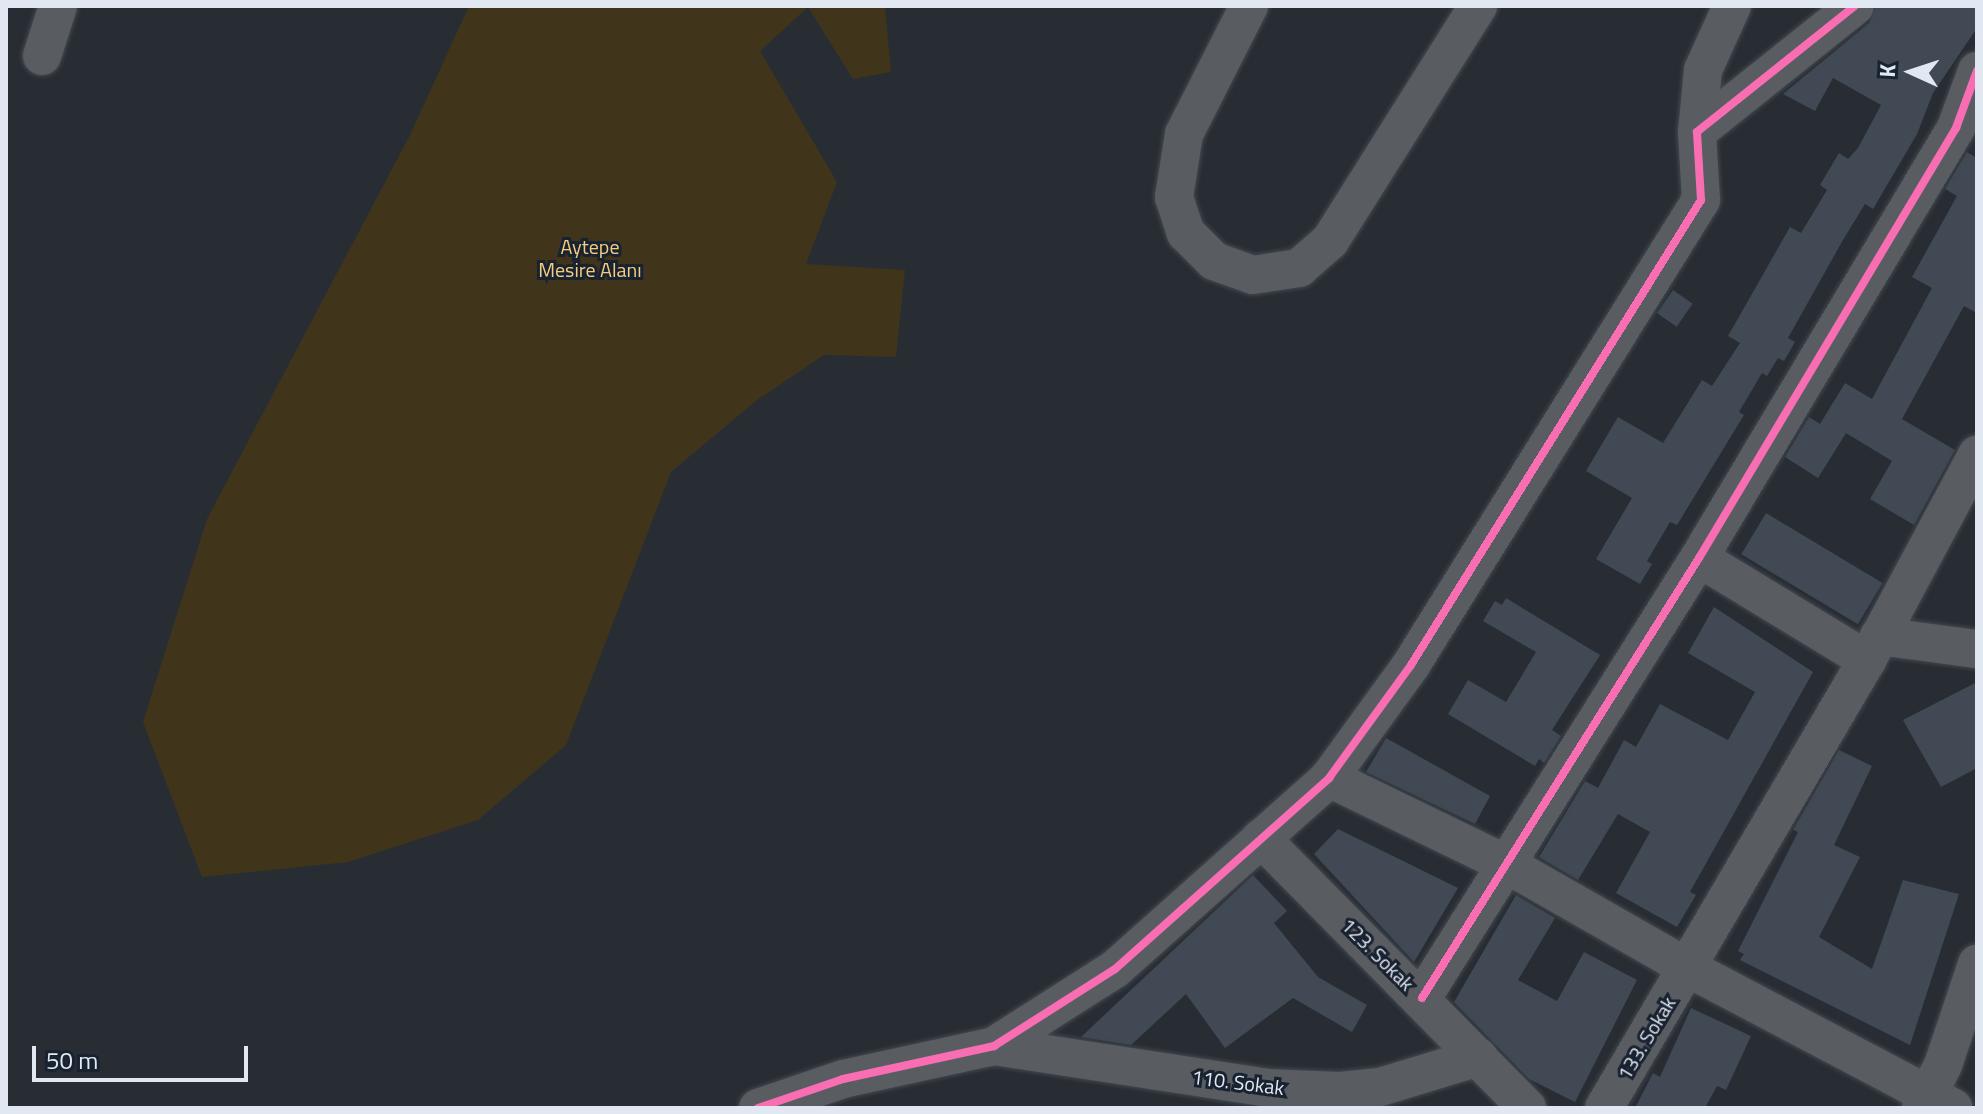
<!DOCTYPE html>
<meta charset="utf-8">
<style>
body{margin:0}
#map{position:relative;width:1983px;height:1114px;overflow:hidden;background:#282d34;font-family:"Titillium Web",sans-serif}
div>[style]{position:absolute}
.green>*{inset:0;background:#40341b}
.building>*{inset:0;background:#414954;transform-origin:0 0}
.roads{filter:drop-shadow(0 0 2px #43484f) drop-shadow(0 0 2px #43484f)}
.minor>*{height:38px;margin:-19px;padding:0 19px;transform-origin:19px;border-radius:19px;background:#595d62}
.cycleway>*{height:8px;margin:-4px;padding:0 4px;transform-origin:4px;border-radius:4px;background:#f96db3}
span{translate:-50% -50%;white-space:nowrap;text-align:center;line-height:1.15;-webkit-text-stroke:6px #192230;paint-order:stroke}
.park-label{font-size:20px;color:#f5cd7d}
.street-label{font-size:20px;color:#e1e8f1}
.frame{position:absolute;inset:0;border:8px solid #e1e8f1;pointer-events:none}
.north{position:absolute;left:1871px;top:32px;width:80px;height:80px;-webkit-text-stroke:6px #192230;paint-order:stroke;rotate:273deg;font-size:22px;font-weight:700;line-height:32px;text-align:center;color:#e1e8f1}
.north::after{content:'';display:block;margin:auto;width:28px;height:36px;background:#e1e8f1;clip-path:polygon(50% 0,100% 100%,50% 72%,0 100%)}
.scale{position:absolute;left:32px;top:1046px;width:216px;height:36px;box-sizing:border-box;border:4px solid #e1e8f1;border-top:0;padding-left:10px;font-size:24px;line-height:28px;white-space:nowrap;color:#e1e8f1;-webkit-text-stroke:6px #192230;paint-order:stroke}
</style>
<div id="map">
<div class="green">
<i style="clip-path:polygon(469px 6px,885px 6px,891px 72px,853px 79px,808px 7px,760px 51px,837px 182px,806px 264px,905px 270px,896px 357px,824px 355px,757px 400px,671px 472px,566px 745px,478px 820px,348px 862px,202px 877px,143px 722px,207px 519px,410px 135px)"></i>
</div>
<div class="building">
<i style="clip-path:polygon(1876px 6px,1977px 6px,1977px 28px,1933px 93px,1917px 134px,1873px 209px,1865px 204px,1843px 240px,1788px 338px,1795px 342px,1784px 361px,1778px 358px,1767px 376px,1762px 373px,1739px 412px,1744px 415px,1677px 525px,1670px 522px,1647px 561px,1652px 564px,1640px 584px,1596px 559px,1632px 498px,1586px 471px,1618px 417px,1663px 443px,1702px 380px,1712px 386px,1740px 343px,1728px 336px,1790px 227px,1801px 233px,1827px 190px,1820px 185px,1839px 153px,1848px 159px,1858px 148px,1881px 105px,1833px 78px,1815px 111px,1783px 94px,1869px 23px)"></i>
<i style="clip-path:polygon(1967px 152px,1977px 158px,1977px 313px,1964px 306px,1902px 419px,1955px 450px,1914px 525px,1870px 499px,1892px 461px,1846px 433px,1818px 478px,1785px 457px,1809px 417px,1820px 424px,1845px 383px,1872px 399px,1932px 288px,1912px 277px,1957px 196px,1945px 189px)"></i>
<i style="left:1673px;top:290px;width:24px;height:28px;rotate:35deg"></i>
<i style="left:1766px;top:513px;width:136px;height:48px;rotate:31deg"></i>
<i style="clip-path:polygon(1506px 598px,1600px 655px,1552px 730px,1561px 736px,1544px 763px,1539px 759px,1535px 766px,1448px 714px,1468px 680px,1506px 702px,1536px 652px,1483px 621px,1495px 601px,1502px 605px)"></i>
<i style="clip-path:polygon(1714px 607px,1813px 672px,1690px 892px,1696px 895px,1677px 927px,1616px 893px,1650px 832px,1618px 814px,1578px 880px,1539px 857px,1585px 781px,1598px 788px,1624px 740px,1636px 747px,1660px 704px,1728px 740px,1755px 692px,1688px 653px)"></i>
<i style="clip-path:polygon(1977px 682px,1977px 768px,1941px 787px,1903px 720px)"></i>
<i style="clip-path:polygon(1386px 738px,1490px 796px,1475px 824px,1366px 772px)"></i>
<i style="clip-path:polygon(1839px 750px,1872px 766px,1834px 845px,1860px 857px,1819px 937px,1872px 969px,1903px 880px,1959px 894px,1910px 1045px,1740px 960px,1744px 954px,1738px 951px,1798px 832px,1793px 830px)"></i>
<i style="clip-path:polygon(1338px 829px,1458px 888px,1414px 962px,1314px 854px)"></i>
<i style="clip-path:polygon(1253px 875px,1287px 911px,1274px 923px,1318px 977px,1367px 1005px,1352px 1032px,1293px 998px,1225px 1048px,1186px 994px,1131px 1045px,1081px 1037px)"></i>
<i style="clip-path:polygon(1516px 895px,1555px 918px,1518px 980px,1557px 1001px,1584px 952px,1637px 980px,1575px 1102px,1529px 1079px,1454px 1002px)"></i>
<i style="clip-path:polygon(1691px 1008px,1751px 1036px,1726px 1090px,1717px 1086px,1705px 1108px,1635px 1108px,1653px 1073px,1660px 1077px)"></i>
</div>
<div class="roads">
<div class="minor">
<i style="left:1249px;top:6px;width:144px;rotate:116.9deg"></i>
<i style="left:1184px;top:134px;width:64px;rotate:99deg"></i>
<i style="left:1174px;top:197px;width:38px;rotate:72deg"></i>
<i style="left:1186px;top:233px;width:40px;rotate:45deg"></i>
<i style="left:1214px;top:261px;width:41px;rotate:19.7deg"></i>
<i style="left:1253px;top:275px;width:47px;rotate:-8.7deg"></i>
<i style="left:1299px;top:268px;width:41px;rotate:-41.1deg"></i>
<i style="left:1330px;top:241px;width:278px;rotate:-57.8deg"></i>
<i style="left:42px;top:56px;width:52px;rotate:-72.3deg"></i>
<i style="left:1697px;top:132px;width:62px;rotate:-84.5deg"></i>
<i style="left:1703px;top:70px;width:70px;rotate:-65.6deg"></i>
<i style="left:1699px;top:558px;width:197px;rotate:31.3deg"></i>
<i style="left:1879px;top:636px;width:99px;rotate:7.6deg"></i>
<i style="left:1329px;top:778px;width:197px;rotate:25.9deg"></i>
<i style="left:1506px;top:864px;width:210px;rotate:29.7deg"></i>
<i style="left:1688px;top:968px;width:300px;rotate:27.8deg"></i>
<i style="left:1261px;top:838px;width:379px;rotate:45.4deg"></i>
<i style="left:1422px;top:998px;width:520px;rotate:-57.81deg"></i>
<i style="left:1699px;top:558px;width:501px;rotate:-59.13deg"></i>
<i style="left:1956px;top:128px;width:61px;rotate:-69.8deg"></i>
<i style="left:994px;top:1046px;width:276px;rotate:8.7deg"></i>
<i style="left:1267px;top:1088px;width:73px;rotate:2.4deg"></i>
<i style="left:1340px;top:1091px;width:40px;rotate:-5.7deg"></i>
<i style="left:1380px;top:1087px;width:103px;rotate:-16.9deg"></i>
<i style="left:758px;top:1108px;width:90px;rotate:-18.8deg"></i>
<i style="left:843px;top:1079px;width:155px;rotate:-12.3deg"></i>
<i style="left:994px;top:1046px;width:143px;rotate:-32.5deg"></i>
<i style="left:1115px;top:969px;width:287px;rotate:-41.7deg"></i>
<i style="left:1329px;top:778px;width:140px;rotate:-54deg"></i>
<i style="left:1411px;top:665px;width:548px;rotate:-58.05deg"></i>
<i style="left:1701px;top:200px;width:68px;rotate:-93.4deg"></i>
<i style="left:1697px;top:132px;width:202px;rotate:-38.6deg"></i>
<i style="left:1604px;top:1108px;width:519px;rotate:-59.58deg"></i>
<i style="left:1867px;top:660px;width:233px;rotate:-61.8deg"></i>
<i style="left:1921px;top:1108px;width:48px;rotate:-62.9deg"></i>
<i style="left:1943px;top:1065px;width:107px;rotate:-71.4deg"></i>
</div>
</div>
<div class="cycleway">
<i style="left:1422px;top:998px;width:520px;rotate:-57.81deg"></i>
<i style="left:1699px;top:558px;width:501px;rotate:-59.13deg"></i>
<i style="left:1956px;top:128px;width:61px;rotate:-69.8deg"></i>
<i style="left:758px;top:1108px;width:90px;rotate:-18.8deg"></i>
<i style="left:843px;top:1079px;width:155px;rotate:-12.3deg"></i>
<i style="left:994px;top:1046px;width:143px;rotate:-32.5deg"></i>
<i style="left:1115px;top:969px;width:287px;rotate:-41.7deg"></i>
<i style="left:1329px;top:778px;width:140px;rotate:-54deg"></i>
<i style="left:1411px;top:665px;width:548px;rotate:-58.05deg"></i>
<i style="left:1701px;top:200px;width:68px;rotate:-93.4deg"></i>
<i style="left:1697px;top:132px;width:202px;rotate:-38.6deg"></i>
</div>
<div class="park-label">
<span style="left:590px;top:258px">Aytepe<br>Mesire Alanı</span>
</div>
<div class="street-label">
<span style="left:1378px;top:954px;rotate:45deg">123. Sokak</span>
<span style="left:1646px;top:1038px;rotate:-59deg">133. Sokak</span>
<span style="left:1238px;top:1082px;rotate:7deg">110. Sokak</span>
</div>
<div class="frame"></div>
<div class="north">K</div>
<div class="scale">50 m</div>
</div>
